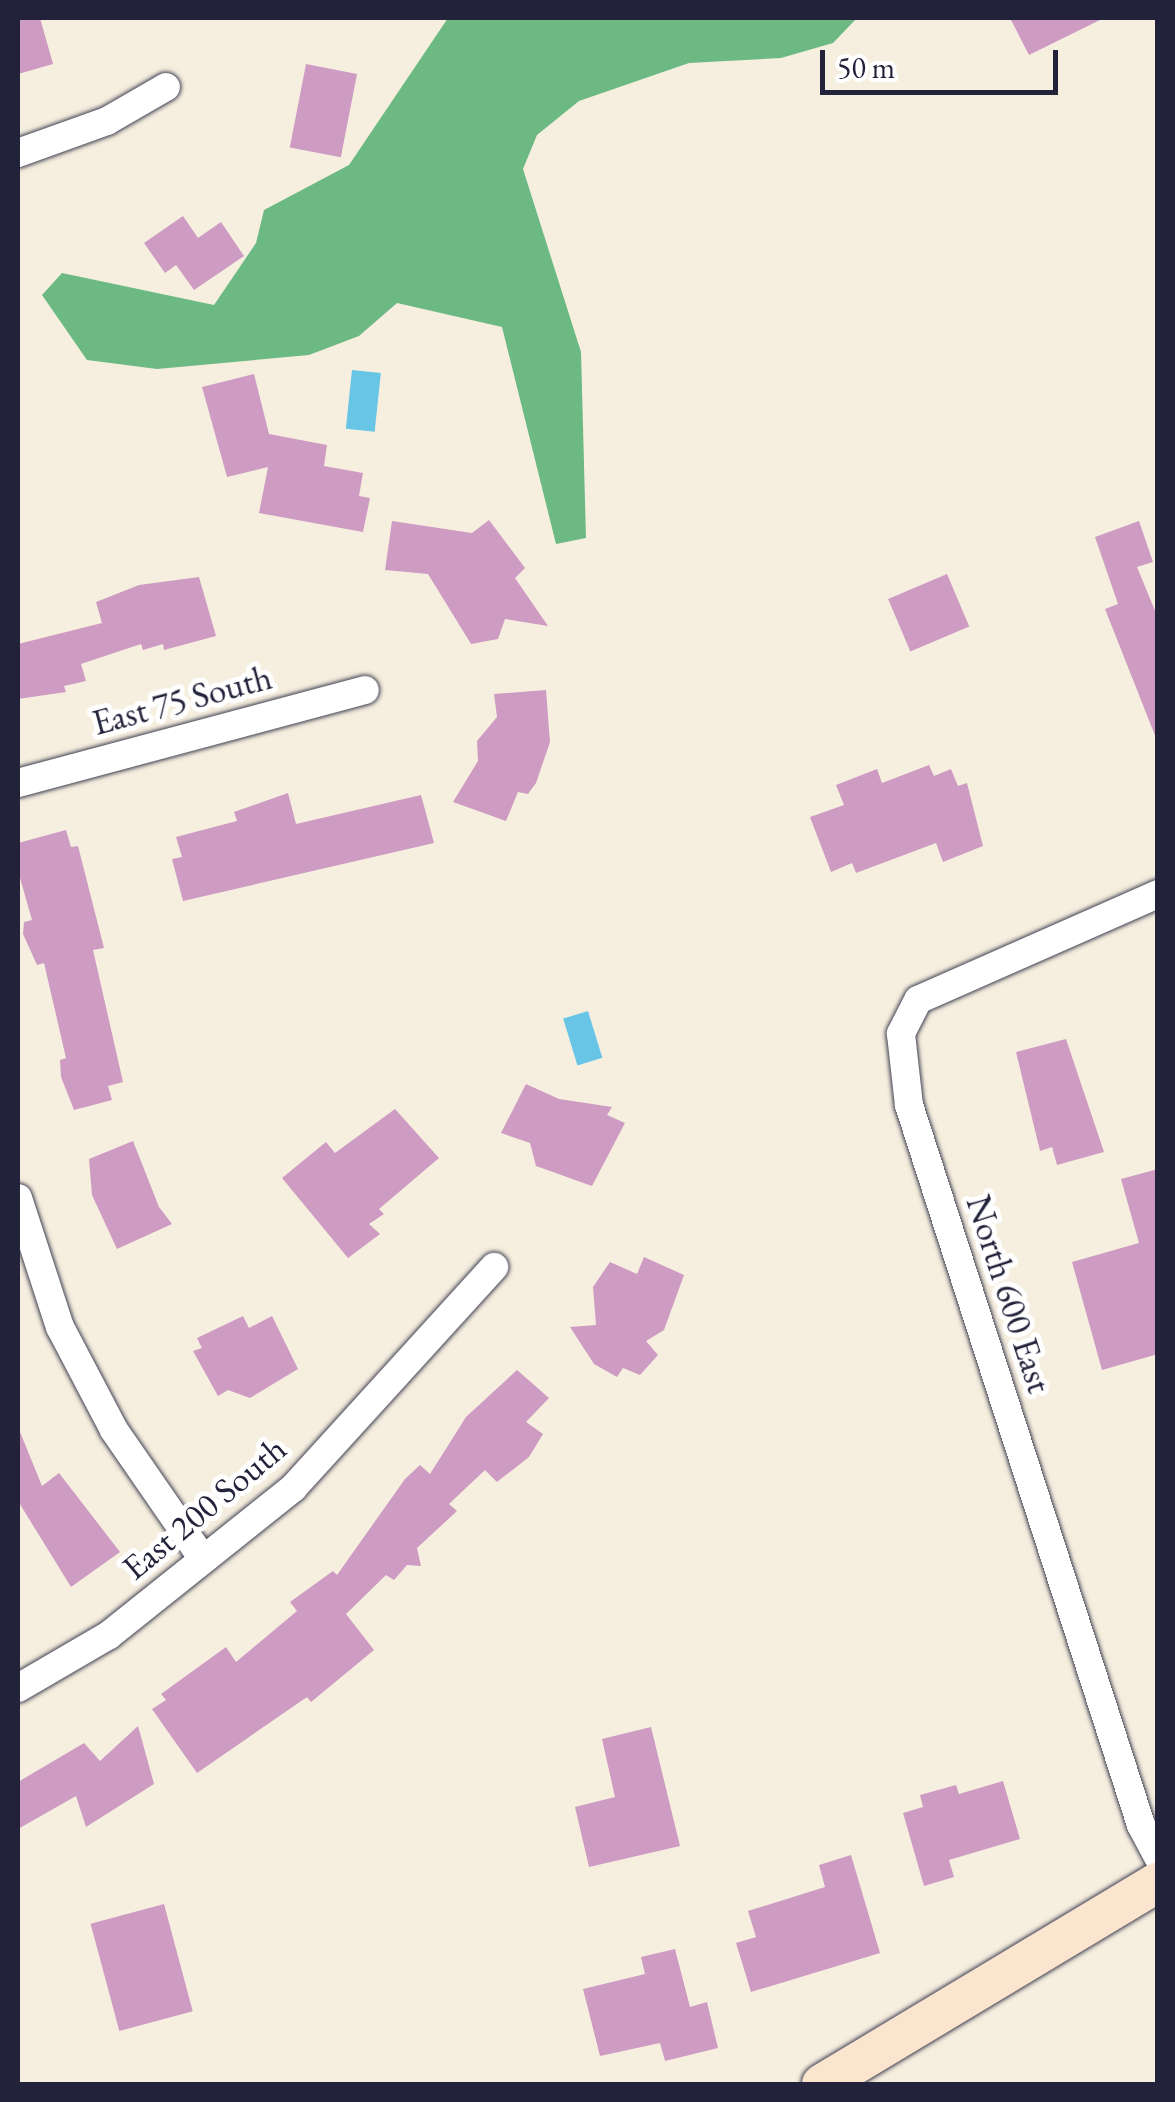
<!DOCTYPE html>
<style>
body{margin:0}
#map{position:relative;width:1175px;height:2102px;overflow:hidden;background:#f6efdf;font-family:"EB Garamond",serif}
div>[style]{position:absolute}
.forest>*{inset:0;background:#6cb983}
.water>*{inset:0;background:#68c5e6;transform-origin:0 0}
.building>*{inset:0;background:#ce9bc3;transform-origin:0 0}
.roads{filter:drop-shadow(0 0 2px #424154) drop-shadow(0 0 2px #424154)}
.street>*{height:28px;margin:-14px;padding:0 14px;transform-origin:14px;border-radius:14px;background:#fff}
.secondary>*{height:40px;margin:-20px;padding:0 20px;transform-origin:20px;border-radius:20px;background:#fce5cf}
span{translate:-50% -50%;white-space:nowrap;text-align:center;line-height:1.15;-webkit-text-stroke:10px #fff;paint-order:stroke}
.street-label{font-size:35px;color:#22223b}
.frame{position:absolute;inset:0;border:20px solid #22223b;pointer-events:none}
.scale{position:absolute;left:820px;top:50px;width:238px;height:45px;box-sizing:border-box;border:5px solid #22223b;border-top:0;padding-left:12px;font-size:30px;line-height:35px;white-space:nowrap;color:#22223b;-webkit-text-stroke:8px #fff;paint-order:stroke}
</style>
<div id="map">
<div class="forest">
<i style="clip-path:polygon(448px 18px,857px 18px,833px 43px,781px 58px,689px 63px,579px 101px,537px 135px,523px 169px,581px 352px,586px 538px,556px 544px,502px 327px,397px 303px,359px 336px,309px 355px,157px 369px,87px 360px,42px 295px,62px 273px,214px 305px,256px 243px,264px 210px,349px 165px)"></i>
</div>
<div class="water">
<i style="left:352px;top:370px;width:29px;height:59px;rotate:6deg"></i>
<i style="left:588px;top:1011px;width:49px;height:26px;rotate:73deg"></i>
</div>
<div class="building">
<i style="clip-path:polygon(18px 18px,40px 18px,53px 64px,18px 74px)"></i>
<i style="clip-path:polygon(1010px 18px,1104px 18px,1029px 55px)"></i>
<i style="left:306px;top:64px;width:52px;height:85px;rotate:11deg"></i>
<i style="clip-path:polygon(183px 216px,198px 238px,221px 222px,244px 256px,194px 290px,176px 265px,165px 273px,144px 243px)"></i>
<i style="clip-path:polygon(254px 374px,269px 434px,327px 445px,324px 466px,363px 473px,359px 496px,370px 498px,363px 532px,259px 513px,268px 467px,227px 477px,202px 387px)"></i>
<i style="clip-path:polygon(489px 520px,525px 568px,515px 578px,548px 626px,505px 619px,498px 639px,471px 644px,428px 574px,385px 570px,392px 521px,472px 533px)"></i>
<i style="clip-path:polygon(1139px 521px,1153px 562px,1137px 567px,1158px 618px,1156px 738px,1105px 609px,1118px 604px,1095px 537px)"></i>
<i style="left:947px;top:574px;width:57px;height:64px;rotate:67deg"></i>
<i style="clip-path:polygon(199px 577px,216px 636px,164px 650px,163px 644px,143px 650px,141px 644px,81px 664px,86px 681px,64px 686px,66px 692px,18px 699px,18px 644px,102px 623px,96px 602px,139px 585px)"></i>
<i style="clip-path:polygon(546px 690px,550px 742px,536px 783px,528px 794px,518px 792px,506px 821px,453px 802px,478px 761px,477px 741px,497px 717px,494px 694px)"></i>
<i style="clip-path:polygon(929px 765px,934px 776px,951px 769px,958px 786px,967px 783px,983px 846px,943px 862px,936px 843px,856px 873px,852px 863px,831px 872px,810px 817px,844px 805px,836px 785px,877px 769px,882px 783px)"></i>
<i style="clip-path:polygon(288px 793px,296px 824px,421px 795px,434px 843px,183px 901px,172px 859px,182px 857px,176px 837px,237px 821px,234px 812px)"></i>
<i style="clip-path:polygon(66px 830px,71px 847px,78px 846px,104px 948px,93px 950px,123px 1082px,108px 1086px,112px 1100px,74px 1110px,61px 1077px,60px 1060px,66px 1058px,44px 963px,37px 965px,23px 934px,24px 922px,32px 920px,18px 871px,18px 843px)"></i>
<i style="clip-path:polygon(1066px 1039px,1104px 1152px,1057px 1165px,1052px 1147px,1040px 1151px,1016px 1052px)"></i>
<i style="clip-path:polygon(526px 1084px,559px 1099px,612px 1107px,607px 1115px,625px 1123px,592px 1186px,536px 1166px,530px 1143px,501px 1133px)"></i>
<i style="clip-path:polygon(395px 1109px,439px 1158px,379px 1209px,384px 1214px,369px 1224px,380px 1234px,348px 1258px,282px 1178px,326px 1142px,335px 1153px)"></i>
<i style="clip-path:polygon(133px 1141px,159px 1207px,172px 1224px,117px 1249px,92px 1195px,89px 1159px)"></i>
<i style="clip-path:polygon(1158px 1169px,1158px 1354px,1102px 1370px,1072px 1262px,1139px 1243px,1121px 1179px)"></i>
<i style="clip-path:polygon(644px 1257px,684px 1275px,664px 1330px,646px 1341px,658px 1355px,640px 1375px,623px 1368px,617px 1377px,594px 1364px,570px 1327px,596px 1325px,593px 1287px,610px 1262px,637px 1274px)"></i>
<i style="clip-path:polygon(243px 1316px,249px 1328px,272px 1316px,298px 1369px,250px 1398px,228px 1390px,218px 1396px,193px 1351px,202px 1348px,197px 1338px)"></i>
<i style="clip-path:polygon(517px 1370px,549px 1398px,526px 1422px,543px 1434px,529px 1457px,497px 1482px,485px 1470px,449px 1504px,457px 1511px,417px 1548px,421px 1566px,407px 1565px,394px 1580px,386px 1575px,346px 1614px,374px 1650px,311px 1702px,307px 1697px,197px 1773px,152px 1709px,166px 1700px,161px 1694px,226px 1647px,236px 1662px,297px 1611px,290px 1602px,333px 1571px,337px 1575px,405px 1479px,420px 1465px,430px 1474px,466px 1417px)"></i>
<i style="clip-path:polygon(18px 1427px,42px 1486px,59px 1473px,120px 1552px,71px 1587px,18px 1501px)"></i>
<i style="clip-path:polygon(138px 1726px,154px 1784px,86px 1827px,76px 1796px,18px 1829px,18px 1782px,84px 1743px,100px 1761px)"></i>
<i style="clip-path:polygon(651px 1727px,680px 1846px,589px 1867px,575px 1807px,615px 1797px,602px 1739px)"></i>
<i style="clip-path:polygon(1003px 1781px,1020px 1839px,949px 1860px,954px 1877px,924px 1886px,903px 1813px,923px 1807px,920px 1795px,956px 1785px,959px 1794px)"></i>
<i style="clip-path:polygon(851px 1855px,880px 1953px,751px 1992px,736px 1943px,756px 1937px,748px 1911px,825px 1887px,819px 1865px)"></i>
<i style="left:164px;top:1904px;width:111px;height:76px;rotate:75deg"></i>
<i style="clip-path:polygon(675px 1949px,690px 2007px,707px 2002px,718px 2048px,665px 2061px,660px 2043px,600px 2056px,583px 1989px,645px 1974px,641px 1957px)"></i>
</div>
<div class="roads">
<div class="street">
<i style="left:18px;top:153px;width:95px;rotate:-19.8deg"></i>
<i style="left:107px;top:121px;width:68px;rotate:-30deg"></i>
<i style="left:18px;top:783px;width:359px;rotate:-15deg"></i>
<i style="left:1158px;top:894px;width:262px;rotate:156.2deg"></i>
<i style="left:918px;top:1000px;width:38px;rotate:117deg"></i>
<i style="left:901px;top:1034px;width:71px;rotate:83.6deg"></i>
<i style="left:909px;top:1105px;width:756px;rotate:72.14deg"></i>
<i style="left:1141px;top:1825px;width:36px;rotate:62deg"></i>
<i style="left:18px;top:1198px;width:136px;rotate:72deg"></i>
<i style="left:60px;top:1327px;width:116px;rotate:62.3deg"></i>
<i style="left:114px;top:1430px;width:157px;rotate:55.4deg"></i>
<i style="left:18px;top:1688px;width:105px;rotate:-30.2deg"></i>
<i style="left:109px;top:1635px;width:236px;rotate:-38.6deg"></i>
<i style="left:293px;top:1488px;width:299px;rotate:-47.7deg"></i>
</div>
<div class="secondary">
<i style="left:822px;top:2084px;width:392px;rotate:-31deg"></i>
</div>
</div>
<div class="street-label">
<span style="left:182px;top:700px;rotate:-15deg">East 75 South</span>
<span style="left:1009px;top:1294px;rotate:72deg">North 600 East</span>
<span style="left:204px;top:1508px;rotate:-40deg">East 200 South</span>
</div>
<div class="frame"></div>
<div class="scale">50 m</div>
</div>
